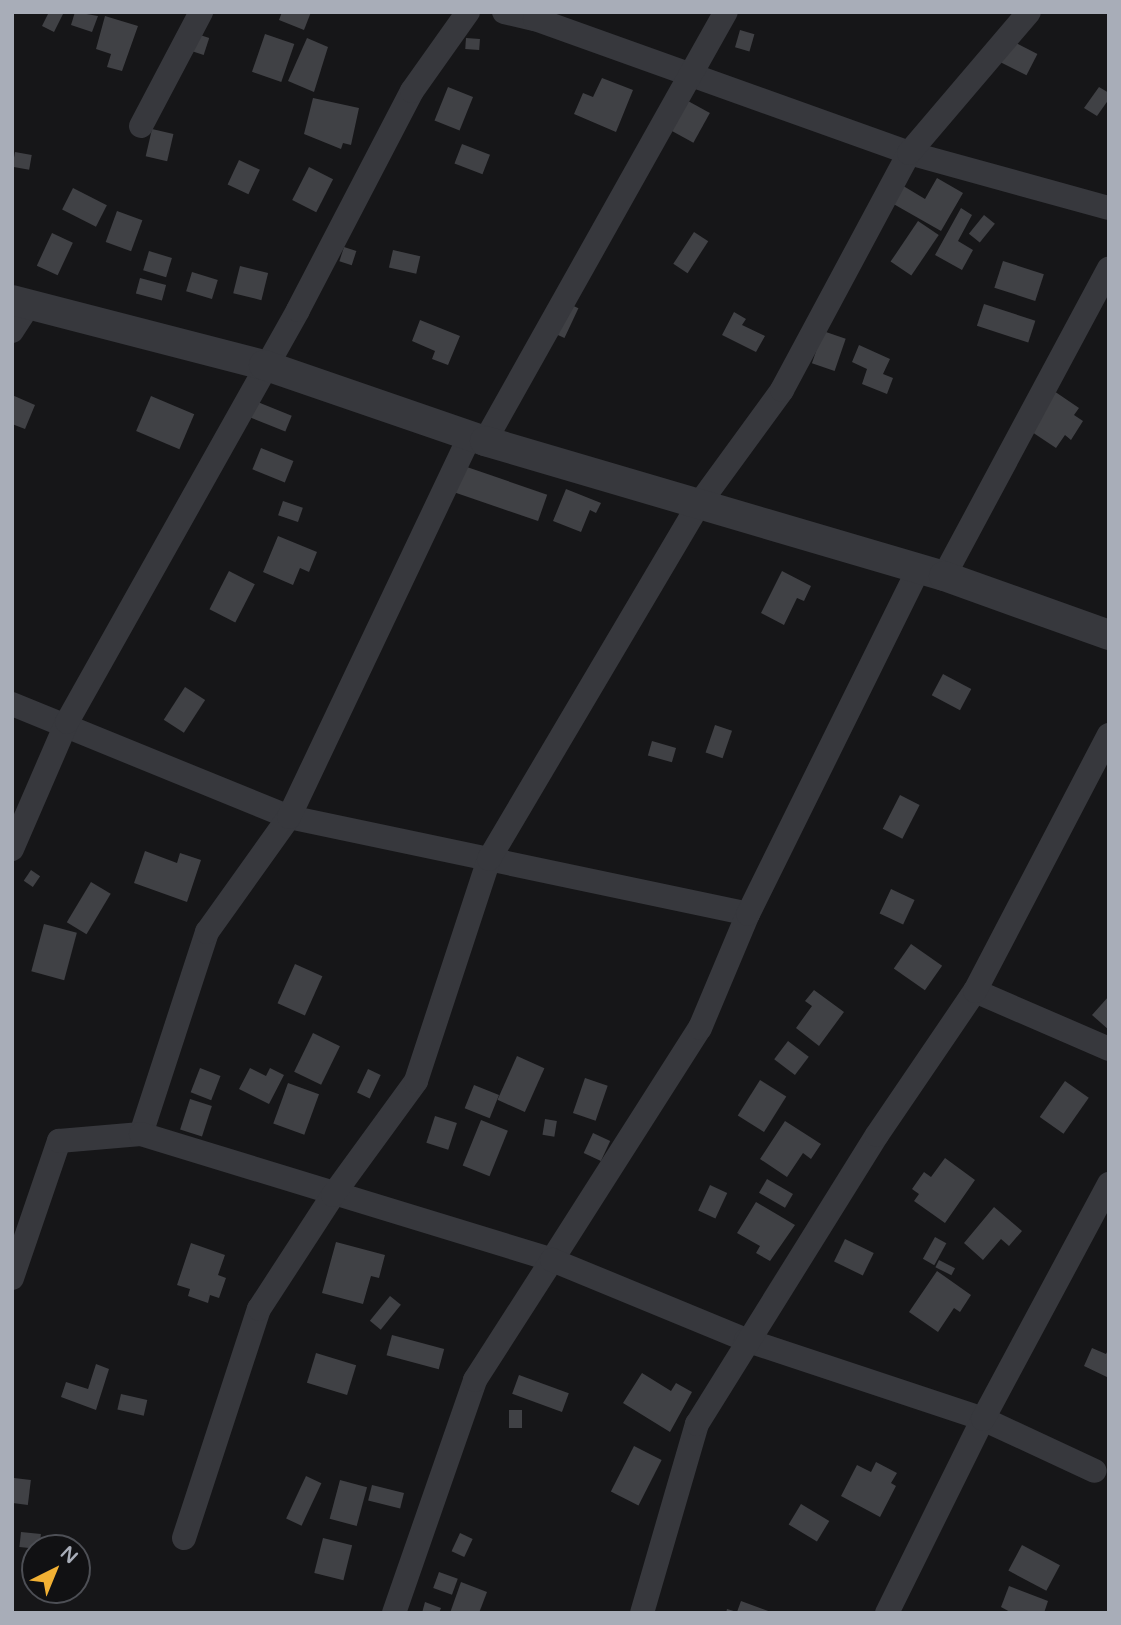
<!DOCTYPE html>
<style>
body{margin:0}
#map{position:relative;width:1121px;height:1625px;overflow:hidden;background:#161618;font-family:"Varela Round",sans-serif}
div>[style]{position:absolute}
.building>*{inset:0;background:#404145;transform-origin:0 0}
.minor>*{height:24px;margin:-12px;padding:0 12px;transform-origin:12px;border-radius:12px;background:#37383d}
.tertiary>*{height:30px;margin:-15px;padding:0 15px;transform-origin:15px;border-radius:15px;background:#37383d}
span{translate:-50% -50%;white-space:nowrap;text-align:center;line-height:1.15;-webkit-text-stroke:5px #111113;paint-order:stroke}
.frame{position:absolute;inset:0;border:14px solid #a8adb8;pointer-events:none}
.north{position:absolute;left:21px;top:1534px;width:70px;height:70px;box-sizing:border-box;background:#111113;border:2px solid #4d4f55;border-radius:50%;rotate:43deg;font-size:19px;font-weight:700;line-height:28px;text-align:center;color:#a8adb8}
.north::after{content:'';display:block;margin:auto;width:24px;height:32px;background:#f2b134;clip-path:polygon(50% 0,100% 100%,50% 72%,0 100%)}
</style>
<div id="map">
<div class="building">
<i style="clip-path:polygon(49px 12px,64px 12px,54px 32px,42px 26px)"></i>
<i style="clip-path:polygon(75px 12px,98px 16px,92px 32px,71px 25px)"></i>
<i style="clip-path:polygon(282px 12px,311px 12px,304px 30px,279px 20px)"></i>
<i style="clip-path:polygon(105px 16px,138px 26px,122px 71px,107px 67px,111px 54px,96px 49px)"></i>
<i style="left:740px;top:30px;width:15px;height:18px;rotate:16deg"></i>
<i style="left:194px;top:33px;width:16px;height:18px;rotate:18deg"></i>
<i style="left:265px;top:34px;width:31px;height:40px;rotate:19deg"></i>
<i style="clip-path:polygon(307px 38px,328px 47px,314px 92px,288px 81px)"></i>
<i style="left:466px;top:38px;width:14px;height:11px;rotate:4deg"></i>
<i style="left:1008px;top:39px;width:33px;height:24px;rotate:27deg"></i>
<i style="clip-path:polygon(602px 78px,633px 90px,616px 132px,574px 114px,583px 93px,593px 97px)"></i>
<i style="left:448px;top:87px;width:27px;height:36px;rotate:22deg"></i>
<i style="clip-path:polygon(1099px 87px,1109px 93px,1109px 99px,1097px 116px,1084px 108px)"></i>
<i style="clip-path:polygon(313px 98px,359px 108px,351px 145px,343px 143px,341px 149px,304px 134px)"></i>
<i style="left:688px;top:101px;width:25px;height:34px;rotate:29deg"></i>
<i style="left:152px;top:129px;width:22px;height:28px;rotate:13deg"></i>
<i style="left:462px;top:144px;width:30px;height:21px;rotate:21deg"></i>
<i style="left:15px;top:152px;width:17px;height:15px;rotate:10deg"></i>
<i style="left:239px;top:160px;width:23px;height:27px;rotate:25deg"></i>
<i style="left:309px;top:167px;width:27px;height:37px;rotate:27deg"></i>
<i style="clip-path:polygon(937px 178px,963px 193px,941px 231px,890px 202px,900px 184px,925px 199px)"></i>
<i style="left:73px;top:188px;width:38px;height:24px;rotate:27deg"></i>
<i style="clip-path:polygon(961px 208px,972px 215px,958px 241px,973px 250px,962px 270px,935px 255px)"></i>
<i style="left:117px;top:211px;width:27px;height:33px;rotate:20deg"></i>
<i style="left:984px;top:215px;width:14px;height:24px;rotate:39deg"></i>
<i style="left:918px;top:221px;width:25px;height:49px;rotate:34deg"></i>
<i style="left:694px;top:232px;width:17px;height:38px;rotate:33deg"></i>
<i style="left:52px;top:233px;width:23px;height:36px;rotate:25deg"></i>
<i style="left:344px;top:247px;width:13px;height:15px;rotate:18deg"></i>
<i style="left:393px;top:250px;width:28px;height:18px;rotate:13deg"></i>
<i style="left:149px;top:251px;width:24px;height:20px;rotate:17deg"></i>
<i style="left:1003px;top:261px;width:43px;height:28px;rotate:18deg"></i>
<i style="left:240px;top:266px;width:29px;height:28px;rotate:14deg"></i>
<i style="left:192px;top:272px;width:27px;height:20px;rotate:17deg"></i>
<i style="left:140px;top:278px;width:27px;height:16px;rotate:15deg"></i>
<i style="left:563px;top:301px;width:17px;height:33px;rotate:25deg"></i>
<i style="left:984px;top:304px;width:54px;height:23px;rotate:18deg"></i>
<i style="clip-path:polygon(734px 312px,746px 319px,742px 325px,765px 336px,756px 352px,722px 335px)"></i>
<i style="clip-path:polygon(420px 320px,460px 336px,448px 365px,432px 359px,435px 351px,412px 341px)"></i>
<i style="left:823px;top:331px;width:24px;height:34px;rotate:19deg"></i>
<i style="clip-path:polygon(859px 345px,890px 359px,883px 374px,893px 378px,887px 394px,862px 384px,867px 369px,852px 362px)"></i>
<i style="clip-path:polygon(1051px 389px,1079px 408px,1074px 415px,1083px 421px,1071px 440px,1065px 435px,1056px 448px,1026px 428px)"></i>
<i style="clip-path:polygon(12px 395px,35px 405px,25px 429px,12px 424px)"></i>
<i style="left:151px;top:396px;width:47px;height:38px;rotate:23deg"></i>
<i style="left:250px;top:399px;width:45px;height:17px;rotate:22deg"></i>
<i style="left:261px;top:448px;width:35px;height:23px;rotate:22deg"></i>
<i style="left:464px;top:466px;width:88px;height:28px;rotate:19deg"></i>
<i style="clip-path:polygon(566px 489px,601px 503px,596px 513px,590px 510px,581px 532px,553px 521px)"></i>
<i style="left:283px;top:501px;width:21px;height:15px;rotate:19deg"></i>
<i style="clip-path:polygon(278px 536px,317px 552px,309px 572px,300px 568px,293px 585px,263px 572px)"></i>
<i style="left:229px;top:571px;width:29px;height:43px;rotate:27deg"></i>
<i style="clip-path:polygon(782px 571px,811px 586px,804px 601px,797px 598px,784px 625px,761px 613px)"></i>
<i style="left:943px;top:674px;width:32px;height:24px;rotate:28deg"></i>
<i style="left:185px;top:687px;width:24px;height:39px;rotate:33deg"></i>
<i style="left:715px;top:725px;width:18px;height:29px;rotate:19deg"></i>
<i style="left:652px;top:741px;width:25px;height:15px;rotate:16deg"></i>
<i style="left:900px;top:795px;width:22px;height:38px;rotate:27deg"></i>
<i style="clip-path:polygon(145px 851px,177px 863px,180px 853px,201px 860px,187px 902px,134px 883px)"></i>
<i style="left:31px;top:870px;width:11px;height:13px;rotate:34deg"></i>
<i style="left:91px;top:882px;width:23px;height:47px;rotate:31deg"></i>
<i style="left:891px;top:889px;width:26px;height:27px;rotate:25deg"></i>
<i style="left:44px;top:924px;width:34px;height:49px;rotate:15deg"></i>
<i style="left:911px;top:944px;width:38px;height:30px;rotate:35deg"></i>
<i style="left:295px;top:964px;width:30px;height:43px;rotate:24deg"></i>
<i style="clip-path:polygon(814px 990px,844px 1012px,819px 1046px,796px 1028px,812px 1006px,805px 1001px)"></i>
<i style="clip-path:polygon(1109px 996px,1109px 1030px,1092px 1015px)"></i>
<i style="left:313px;top:1033px;width:30px;height:43px;rotate:26deg"></i>
<i style="left:788px;top:1041px;width:26px;height:23px;rotate:37deg"></i>
<i style="left:517px;top:1056px;width:30px;height:48px;rotate:24deg"></i>
<i style="left:200px;top:1068px;width:22px;height:26px;rotate:21deg"></i>
<i style="clip-path:polygon(250px 1068px,266px 1076px,270px 1068px,284px 1075px,269px 1104px,239px 1089px)"></i>
<i style="left:368px;top:1069px;width:14px;height:26px;rotate:25deg"></i>
<i style="left:585px;top:1078px;width:24px;height:37px;rotate:19deg"></i>
<i style="left:760px;top:1080px;width:31px;height:42px;rotate:32deg"></i>
<i style="left:1065px;top:1081px;width:29px;height:44px;rotate:35deg"></i>
<i style="left:288px;top:1083px;width:33px;height:43px;rotate:20deg"></i>
<i style="left:474px;top:1085px;width:27px;height:25px;rotate:22deg"></i>
<i style="left:190px;top:1099px;width:23px;height:32px;rotate:18deg"></i>
<i style="left:435px;top:1116px;width:23px;height:28px;rotate:18deg"></i>
<i style="left:545px;top:1119px;width:12px;height:16px;rotate:9deg"></i>
<i style="left:481px;top:1120px;width:29px;height:49px;rotate:22deg"></i>
<i style="clip-path:polygon(785px 1121px,821px 1144px,811px 1159px,803px 1153px,787px 1177px,760px 1159px)"></i>
<i style="left:593px;top:1133px;width:19px;height:22px;rotate:25deg"></i>
<i style="clip-path:polygon(945px 1158px,975px 1180px,945px 1223px,914px 1201px,919px 1194px,912px 1189px,924px 1172px,931px 1177px)"></i>
<i style="left:767px;top:1179px;width:30px;height:16px;rotate:30deg"></i>
<i style="left:710px;top:1185px;width:19px;height:28px;rotate:25deg"></i>
<i style="clip-path:polygon(756px 1202px,795px 1225px,770px 1261px,756px 1253px,760px 1246px,737px 1233px)"></i>
<i style="clip-path:polygon(994px 1207px,1022px 1231px,1009px 1246px,1001px 1239px,983px 1260px,964px 1243px)"></i>
<i style="left:935px;top:1237px;width:13px;height:25px;rotate:29deg"></i>
<i style="left:845px;top:1239px;width:32px;height:25px;rotate:26deg"></i>
<i style="clip-path:polygon(336px 1242px,385px 1255px,379px 1278px,371px 1276px,363px 1304px,322px 1293px)"></i>
<i style="clip-path:polygon(191px 1243px,225px 1255px,218px 1275px,226px 1278px,219px 1298px,210px 1295px,208px 1303px,188px 1296px,190px 1289px,177px 1285px)"></i>
<i style="left:939px;top:1260px;width:18px;height:8px;rotate:27deg"></i>
<i style="clip-path:polygon(937px 1271px,971px 1295px,960px 1312px,954px 1308px,938px 1332px,909px 1312px)"></i>
<i style="left:390px;top:1296px;width:14px;height:32px;rotate:39deg"></i>
<i style="left:392px;top:1335px;width:54px;height:21px;rotate:15deg"></i>
<i style="clip-path:polygon(1092px 1348px,1106px 1354px,1109px 1348px,1109px 1378px,1084px 1366px)"></i>
<i style="left:316px;top:1353px;width:42px;height:31px;rotate:17deg"></i>
<i style="clip-path:polygon(96px 1364px,109px 1369px,96px 1410px,61px 1397px,66px 1382px,88px 1389px)"></i>
<i style="clip-path:polygon(642px 1373px,671px 1391px,676px 1383px,692px 1392px,670px 1432px,623px 1403px)"></i>
<i style="left:519px;top:1375px;width:53px;height:20px;rotate:20deg"></i>
<i style="left:121px;top:1394px;width:27px;height:16px;rotate:13deg"></i>
<i style="left:509px;top:1410px;width:13px;height:18px"></i>
<i style="left:634px;top:1446px;width:31px;height:51px;rotate:27deg"></i>
<i style="clip-path:polygon(876px 1462px,897px 1473px,891px 1483px,896px 1486px,880px 1517px,841px 1496px,857px 1465px,871px 1472px)"></i>
<i style="left:306px;top:1476px;width:17px;height:47px;rotate:25deg"></i>
<i style="left:14px;top:1478px;width:17px;height:25px;rotate:7deg"></i>
<i style="left:340px;top:1480px;width:28px;height:40px;rotate:15deg"></i>
<i style="left:372px;top:1485px;width:33px;height:16px;rotate:14deg"></i>
<i style="left:801px;top:1504px;width:33px;height:24px;rotate:31deg"></i>
<i style="left:21px;top:1532px;width:20px;height:15px;rotate:6deg"></i>
<i style="left:460px;top:1533px;width:14px;height:20px;rotate:25deg"></i>
<i style="left:323px;top:1538px;width:30px;height:36px;rotate:14deg"></i>
<i style="left:1022px;top:1545px;width:43px;height:29px;rotate:28deg"></i>
<i style="left:439px;top:1572px;width:20px;height:17px;rotate:20deg"></i>
<i style="clip-path:polygon(461px 1582px,487px 1592px,479px 1613px,450px 1613px)"></i>
<i style="clip-path:polygon(1009px 1586px,1048px 1601px,1044px 1613px,1012px 1613px,1001px 1607px)"></i>
<i style="clip-path:polygon(741px 1601px,771px 1612px,771px 1613px,726px 1613px,727px 1609px,737px 1612px)"></i>
<i style="clip-path:polygon(425px 1602px,441px 1608px,439px 1613px,422px 1613px)"></i>
</div>
<div class="minor">
<i style="left:504px;top:12px;width:32px;rotate:13deg"></i>
<i style="left:535px;top:19px;width:397px;rotate:19.7deg"></i>
<i style="left:909px;top:153px;width:207px;rotate:15.4deg"></i>
<i style="left:141px;top:126px;width:129px;rotate:-62.2deg"></i>
<i style="left:12px;top:331px;width:31px;rotate:-57deg"></i>
<i style="left:485px;top:441px;width:492px;rotate:-60.7deg"></i>
<i style="left:944px;top:576px;width:349px;rotate:-61.8deg"></i>
<i style="left:12px;top:704px;width:299px;rotate:22.2deg"></i>
<i style="left:289px;top:817px;width:469px;rotate:11.9deg"></i>
<i style="left:12px;top:849px;width:138px;rotate:-66.6deg"></i>
<i style="left:67px;top:722px;width:472px;rotate:-60.7deg"></i>
<i style="left:298px;top:310px;width:247px;rotate:-62.5deg"></i>
<i style="left:412px;top:91px;width:97px;rotate:-54.7deg"></i>
<i style="left:975px;top:991px;width:146px;rotate:23.4deg"></i>
<i style="left:141px;top:1134px;width:213px;rotate:-71.9deg"></i>
<i style="left:207px;top:932px;width:141px;rotate:-54.5deg"></i>
<i style="left:289px;top:817px;width:423px;rotate:-64.6deg"></i>
<i style="left:12px;top:1278px;width:145px;rotate:-71.1deg"></i>
<i style="left:59px;top:1141px;width:82px;rotate:-4.9deg"></i>
<i style="left:141px;top:1134px;width:430px;rotate:17deg"></i>
<i style="left:552px;top:1260px;width:275px;rotate:-57.5deg"></i>
<i style="left:700px;top:1028px;width:124px;rotate:-67.2deg"></i>
<i style="left:748px;top:914px;width:386px;rotate:-63.7deg"></i>
<i style="left:184px;top:1538px;width:241px;rotate:-71.9deg"></i>
<i style="left:259px;top:1309px;width:136px;rotate:-57deg"></i>
<i style="left:333px;top:1195px;width:141px;rotate:-53.9deg"></i>
<i style="left:416px;top:1081px;width:234px;rotate:-71.8deg"></i>
<i style="left:489px;top:859px;width:412px;rotate:-59.4deg"></i>
<i style="left:699px;top:504px;width:141px;rotate:-53.9deg"></i>
<i style="left:782px;top:390px;width:269px;rotate:-61.8deg"></i>
<i style="left:909px;top:153px;width:185px;rotate:-49.6deg"></i>
<i style="left:394px;top:1613px;width:247px;rotate:-70.8deg"></i>
<i style="left:475px;top:1380px;width:143px;rotate:-57.3deg"></i>
<i style="left:552px;top:1260px;width:210px;rotate:22.4deg"></i>
<i style="left:746px;top:1340px;width:250px;rotate:18.4deg"></i>
<i style="left:983px;top:1419px;width:123px;rotate:24.9deg"></i>
<i style="left:642px;top:1613px;width:197px;rotate:-73.8deg"></i>
<i style="left:697px;top:1424px;width:340px;rotate:-58.1deg"></i>
<i style="left:877px;top:1135px;width:174px;rotate:-55.8deg"></i>
<i style="left:975px;top:991px;width:289px;rotate:-62.4deg"></i>
<i style="left:887px;top:1613px;width:216px;rotate:-63.7deg"></i>
<i style="left:983px;top:1419px;width:267px;rotate:-61.8deg"></i>
</div>
<div class="tertiary">
<i style="left:12px;top:300px;width:260px;rotate:14.5deg"></i>
<i style="left:264px;top:365px;width:234px;rotate:19deg"></i>
<i style="left:485px;top:441px;width:478px;rotate:16.4deg"></i>
<i style="left:944px;top:576px;width:175px;rotate:19.7deg"></i>
</div>
<div class="frame"></div>
<div class="north">N</div>
</div>
